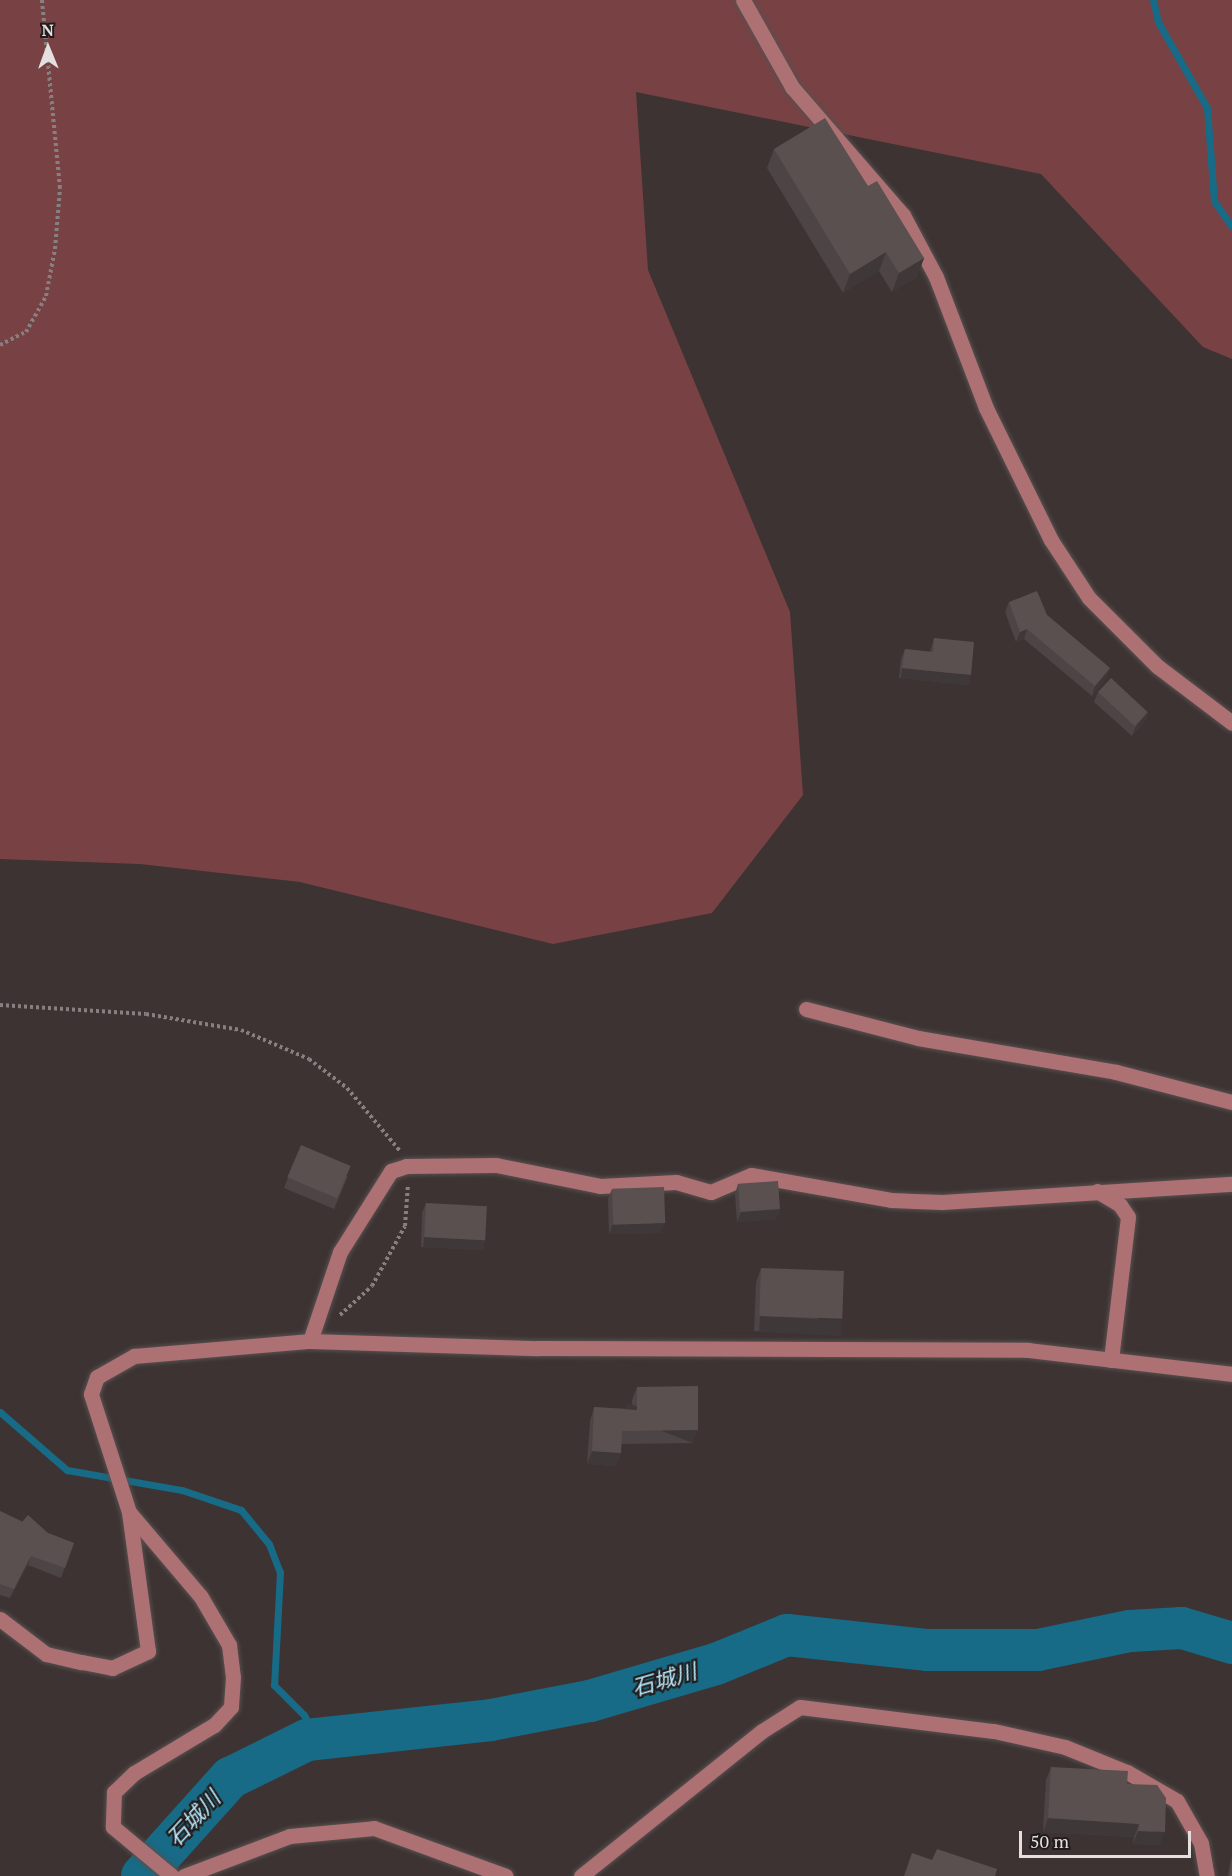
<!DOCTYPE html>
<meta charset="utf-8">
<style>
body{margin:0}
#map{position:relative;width:1232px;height:1876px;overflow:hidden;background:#3d3333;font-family:"PT Serif","Noto Sans JP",serif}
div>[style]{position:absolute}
.green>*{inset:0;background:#784245}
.stream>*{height:7px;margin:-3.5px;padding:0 3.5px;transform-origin:3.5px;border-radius:3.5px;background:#176b86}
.river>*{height:42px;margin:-21px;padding:0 21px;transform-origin:21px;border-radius:21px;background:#176b86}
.path>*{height:4px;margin-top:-2px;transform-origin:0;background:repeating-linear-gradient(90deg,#888080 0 3px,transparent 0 6px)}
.roads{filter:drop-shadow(0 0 2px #584f4f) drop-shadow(0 0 2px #584f4f)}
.minor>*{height:15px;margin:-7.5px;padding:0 7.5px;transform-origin:7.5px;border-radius:7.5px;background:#ad7173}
.wall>*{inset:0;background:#4d4545}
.shaded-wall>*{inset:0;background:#3f3838;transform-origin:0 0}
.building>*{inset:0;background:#5a5050;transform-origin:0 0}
span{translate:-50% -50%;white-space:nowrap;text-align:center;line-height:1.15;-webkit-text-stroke:4.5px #211c1c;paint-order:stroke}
.water-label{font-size:22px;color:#b9e8fc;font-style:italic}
.north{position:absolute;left:18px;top:18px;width:60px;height:60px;-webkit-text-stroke:4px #211c1c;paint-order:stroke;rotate:359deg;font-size:16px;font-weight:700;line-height:24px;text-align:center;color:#e5dfdf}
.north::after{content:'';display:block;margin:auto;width:21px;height:27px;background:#e5dfdf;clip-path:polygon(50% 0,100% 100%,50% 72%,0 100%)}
.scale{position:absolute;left:1019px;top:1831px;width:172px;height:27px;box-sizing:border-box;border:3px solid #e5dfdf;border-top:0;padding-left:8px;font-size:18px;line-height:21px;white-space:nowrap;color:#e5dfdf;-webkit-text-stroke:4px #211c1c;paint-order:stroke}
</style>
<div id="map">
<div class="green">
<i style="clip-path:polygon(0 0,1232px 0,1232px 359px,1203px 347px,1041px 174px,636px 92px,648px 270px,790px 612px,803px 795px,712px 913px,553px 944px,300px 882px,140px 864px,0 859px)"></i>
</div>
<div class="stream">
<i style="left:1153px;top:0;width:23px;rotate:77deg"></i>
<i style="left:1158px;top:22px;width:99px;rotate:60.3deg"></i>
<i style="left:1207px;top:108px;width:93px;rotate:85.7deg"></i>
<i style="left:1214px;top:201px;width:32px;rotate:55deg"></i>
<i style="left:0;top:1412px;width:89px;rotate:40.9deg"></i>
<i style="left:67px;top:1470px;width:117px;rotate:9.9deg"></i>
<i style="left:182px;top:1490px;width:62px;rotate:18.7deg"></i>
<i style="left:241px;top:1510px;width:44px;rotate:50.5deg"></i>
<i style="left:269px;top:1544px;width:30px;rotate:69deg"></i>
<i style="left:280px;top:1572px;width:113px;rotate:93deg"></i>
<i style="left:274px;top:1685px;width:42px;rotate:45deg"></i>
<i style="left:304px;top:1715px;width:29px;rotate:61deg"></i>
</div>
<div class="river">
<i style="left:142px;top:1876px;width:132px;rotate:-48.1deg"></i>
<i style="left:230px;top:1778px;width:86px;rotate:-26.3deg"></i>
<i style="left:307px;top:1740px;width:185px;rotate:-6.2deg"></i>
<i style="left:491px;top:1720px;width:101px;rotate:-10.9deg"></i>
<i style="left:590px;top:1701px;width:131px;rotate:-16.4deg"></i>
<i style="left:716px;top:1664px;width:77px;rotate:-22.2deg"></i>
<i style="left:787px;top:1635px;width:142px;rotate:6.1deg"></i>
<i style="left:928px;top:1650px;width:110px"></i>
<i style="left:1038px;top:1650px;width:94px;rotate:-11.7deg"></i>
<i style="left:1130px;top:1631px;width:52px;rotate:-3.3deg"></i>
<i style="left:1182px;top:1628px;width:52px;rotate:16.7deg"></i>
</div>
<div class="path">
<i style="left:0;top:345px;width:29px;rotate:-27deg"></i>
<i style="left:26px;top:332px;width:41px;rotate:-60.9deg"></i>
<i style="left:46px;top:296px;width:48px;rotate:-79.2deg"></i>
<i style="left:55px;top:249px;width:61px;rotate:-85.3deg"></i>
<i style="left:60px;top:188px;width:189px;rotate:-95.5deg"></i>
<i style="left:0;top:1005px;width:146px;rotate:3.5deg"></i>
<i style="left:146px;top:1014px;width:96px;rotate:9.6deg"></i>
<i style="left:241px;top:1030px;width:74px;rotate:23.1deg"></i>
<i style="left:309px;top:1059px;width:48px;rotate:37.3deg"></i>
<i style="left:347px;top:1088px;width:82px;rotate:49.9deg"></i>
<i style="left:340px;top:1315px;width:43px;rotate:-42.2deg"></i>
<i style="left:372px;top:1286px;width:68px;rotate:-61.2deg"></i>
<i style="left:405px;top:1226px;width:42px;rotate:-85.9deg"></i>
</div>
<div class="roads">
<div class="minor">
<i style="left:743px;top:0;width:100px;rotate:60.6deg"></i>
<i style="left:792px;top:87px;width:169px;rotate:49.1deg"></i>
<i style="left:903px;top:215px;width:70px;rotate:62deg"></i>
<i style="left:936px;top:277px;width:140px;rotate:69.1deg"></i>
<i style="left:986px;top:408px;width:147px;rotate:63.8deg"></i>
<i style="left:1051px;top:540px;width:69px;rotate:56.8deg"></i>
<i style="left:1089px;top:598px;width:96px;rotate:45deg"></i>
<i style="left:1157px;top:666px;width:94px;rotate:37.2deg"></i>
<i style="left:806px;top:1009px;width:116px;rotate:14.5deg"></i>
<i style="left:918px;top:1038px;width:201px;rotate:9.7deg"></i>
<i style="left:1116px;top:1072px;width:120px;rotate:14.5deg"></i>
<i style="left:1097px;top:1191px;width:27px;rotate:31deg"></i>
<i style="left:1120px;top:1205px;width:14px;rotate:56deg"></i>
<i style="left:1128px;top:1217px;width:144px;rotate:96.8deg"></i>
<i style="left:310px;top:1341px;width:94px;rotate:-71.4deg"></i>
<i style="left:340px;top:1252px;width:96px;rotate:-57.8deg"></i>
<i style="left:391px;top:1171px;width:16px;rotate:-18deg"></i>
<i style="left:406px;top:1166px;width:90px;rotate:-0.6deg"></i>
<i style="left:496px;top:1165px;width:106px;rotate:11.4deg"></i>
<i style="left:600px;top:1186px;width:76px;rotate:-3deg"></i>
<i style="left:676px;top:1182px;width:36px;rotate:16deg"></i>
<i style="left:711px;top:1192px;width:43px;rotate:-23deg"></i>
<i style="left:751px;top:1175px;width:142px;rotate:10.1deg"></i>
<i style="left:891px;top:1200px;width:51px;rotate:2.2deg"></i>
<i style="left:942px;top:1202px;width:291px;rotate:-3.6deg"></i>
<i style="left:129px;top:1512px;width:111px;rotate:49.7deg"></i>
<i style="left:201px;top:1597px;width:56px;rotate:59.7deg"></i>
<i style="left:229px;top:1645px;width:32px;rotate:83deg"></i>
<i style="left:233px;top:1677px;width:30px;rotate:94deg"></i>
<i style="left:231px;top:1707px;width:25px;rotate:133deg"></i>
<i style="left:214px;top:1725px;width:93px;rotate:149deg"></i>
<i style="left:134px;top:1773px;width:28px;rotate:136deg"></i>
<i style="left:114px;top:1792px;width:35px;rotate:92deg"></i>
<i style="left:113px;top:1827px;width:77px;rotate:39.7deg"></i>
<i style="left:0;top:1619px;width:58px;rotate:37.3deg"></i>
<i style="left:46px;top:1654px;width:37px;rotate:13deg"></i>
<i style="left:82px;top:1662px;width:31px;rotate:11deg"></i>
<i style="left:112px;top:1668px;width:40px;rotate:-25deg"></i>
<i style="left:148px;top:1651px;width:140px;rotate:-97.8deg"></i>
<i style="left:129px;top:1512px;width:124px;rotate:-107.9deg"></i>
<i style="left:91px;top:1394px;width:18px;rotate:-71deg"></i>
<i style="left:97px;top:1377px;width:43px;rotate:-29.6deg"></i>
<i style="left:134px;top:1356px;width:177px;rotate:-4.9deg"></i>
<i style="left:310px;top:1341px;width:228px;rotate:1.8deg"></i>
<i style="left:538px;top:1348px;width:490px;rotate:0.2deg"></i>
<i style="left:1028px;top:1350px;width:205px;rotate:6.7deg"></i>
<i style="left:184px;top:1876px;width:113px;rotate:-20.7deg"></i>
<i style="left:290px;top:1836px;width:84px;rotate:-5.4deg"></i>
<i style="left:374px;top:1828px;width:140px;rotate:20deg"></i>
<i style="left:581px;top:1876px;width:232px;rotate:-38.7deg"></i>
<i style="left:762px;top:1731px;width:45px;rotate:-32.3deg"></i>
<i style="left:800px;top:1707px;width:195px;rotate:7.1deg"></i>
<i style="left:994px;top:1731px;width:73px;rotate:12.7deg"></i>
<i style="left:1065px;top:1747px;width:67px;rotate:22deg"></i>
<i style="left:1127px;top:1772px;width:58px;rotate:30.1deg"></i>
<i style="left:1177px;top:1801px;width:48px;rotate:60.3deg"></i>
<i style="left:1201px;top:1843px;width:34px;rotate:80deg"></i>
</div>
</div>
<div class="wall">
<i style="clip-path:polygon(774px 149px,868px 186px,924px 258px,917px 277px,892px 292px,879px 271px,843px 293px,767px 168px)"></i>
<i style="clip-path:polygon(1009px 602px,1047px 615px,1110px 668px,1106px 678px,1092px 696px,1024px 639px,1016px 642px,1005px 612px)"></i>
<i style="clip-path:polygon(934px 638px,967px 685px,899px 678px,901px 659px,905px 649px,930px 652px)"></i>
<i style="clip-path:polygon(1098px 692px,1148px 712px,1145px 721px,1132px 736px,1094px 702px)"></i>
<i style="clip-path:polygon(348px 1176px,334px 1209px,284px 1188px,288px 1178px)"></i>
<i style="clip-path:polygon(738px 1184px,780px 1209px,776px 1219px,737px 1222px,735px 1194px)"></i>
<i style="clip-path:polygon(612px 1189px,661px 1233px,609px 1234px,608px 1199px)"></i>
<i style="clip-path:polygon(426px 1203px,485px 1240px,482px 1250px,421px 1247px,422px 1213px)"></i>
<i style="clip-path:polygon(761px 1268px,836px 1335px,754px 1331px,756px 1283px)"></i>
<i style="clip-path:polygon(637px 1387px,693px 1443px,621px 1444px,621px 1453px,616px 1466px,587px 1464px,590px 1421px,594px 1407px,632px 1409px,632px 1400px)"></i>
<i style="clip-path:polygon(0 1511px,48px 1533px,74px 1543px,61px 1578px,28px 1565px,10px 1598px,0 1595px)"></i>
<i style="clip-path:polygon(1051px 1767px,1127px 1784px,1160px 1845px,1133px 1844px,1134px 1837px,1043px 1832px,1046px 1780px)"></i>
<i style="clip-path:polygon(1232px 1857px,1232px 1876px,1228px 1876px,1230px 1863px)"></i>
</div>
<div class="shaded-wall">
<i style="clip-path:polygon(886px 252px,879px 271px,843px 293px,850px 274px)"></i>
<i style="clip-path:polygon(924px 258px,917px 277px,892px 292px,899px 273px)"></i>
<i style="clip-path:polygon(1027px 629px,1024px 639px,1016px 642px,1020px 632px)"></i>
<i style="left:902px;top:668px;width:69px;height:10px;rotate:6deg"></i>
<i style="clip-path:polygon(1110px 668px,1106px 678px,1092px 696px,1095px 686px)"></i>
<i style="clip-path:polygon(1148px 712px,1145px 721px,1132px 736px,1136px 726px)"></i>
<i style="clip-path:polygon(780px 1209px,776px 1219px,737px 1222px,741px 1212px)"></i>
<i style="clip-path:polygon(665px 1223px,661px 1233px,609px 1234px,613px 1224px)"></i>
<i style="left:424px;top:1237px;width:61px;height:10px;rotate:3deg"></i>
<i style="left:760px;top:1316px;width:82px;height:16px;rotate:3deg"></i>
<i style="left:698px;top:1430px;width:14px;height:76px;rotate:111deg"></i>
<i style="clip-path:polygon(592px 1451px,621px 1453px,616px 1466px,587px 1464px)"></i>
<i style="clip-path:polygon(31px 1556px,28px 1565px,10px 1598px,14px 1589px)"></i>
<i style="clip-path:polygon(1048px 1818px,1139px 1824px,1134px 1837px,1043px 1832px)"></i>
<i style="clip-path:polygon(1138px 1831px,1165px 1832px,1160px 1845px,1133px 1844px)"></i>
</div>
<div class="building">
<i style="clip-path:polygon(825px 118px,868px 186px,877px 181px,924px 258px,899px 273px,886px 252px,850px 274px,774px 149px)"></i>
<i style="clip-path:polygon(1037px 591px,1047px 615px,1110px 668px,1095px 686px,1027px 629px,1020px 632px,1009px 602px)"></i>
<i style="clip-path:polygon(934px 638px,974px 642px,971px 675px,902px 668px,905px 649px,933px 652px)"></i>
<i style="left:1111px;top:678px;width:50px;height:19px;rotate:43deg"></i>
<i style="left:301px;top:1145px;width:54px;height:35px;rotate:23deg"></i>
<i style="left:778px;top:1181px;width:28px;height:40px;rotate:86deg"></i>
<i style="left:664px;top:1187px;width:36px;height:52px;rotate:88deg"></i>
<i style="left:426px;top:1203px;width:61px;height:34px;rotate:3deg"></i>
<i style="left:761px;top:1268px;width:83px;height:48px;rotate:2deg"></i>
<i style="clip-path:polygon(698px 1386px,698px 1430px,622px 1431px,621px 1453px,592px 1451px,594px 1407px,637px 1410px,637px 1387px)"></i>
<i style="clip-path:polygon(0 1511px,22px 1522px,28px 1515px,48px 1533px,74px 1543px,65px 1568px,31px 1556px,14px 1589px,0 1584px)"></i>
<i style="clip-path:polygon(1051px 1767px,1128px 1771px,1127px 1784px,1157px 1785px,1166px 1798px,1165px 1832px,1138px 1831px,1139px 1824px,1048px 1818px)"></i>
<i style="clip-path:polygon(937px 1849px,997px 1869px,995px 1876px,904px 1876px,912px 1853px,932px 1860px)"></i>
<i style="clip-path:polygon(1232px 1863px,1232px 1876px,1230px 1876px)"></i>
</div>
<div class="water-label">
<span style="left:664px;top:1679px;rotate:-16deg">石城川</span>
<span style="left:193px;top:1818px;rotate:-47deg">石城川</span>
</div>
<div class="north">N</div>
<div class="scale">50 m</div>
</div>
